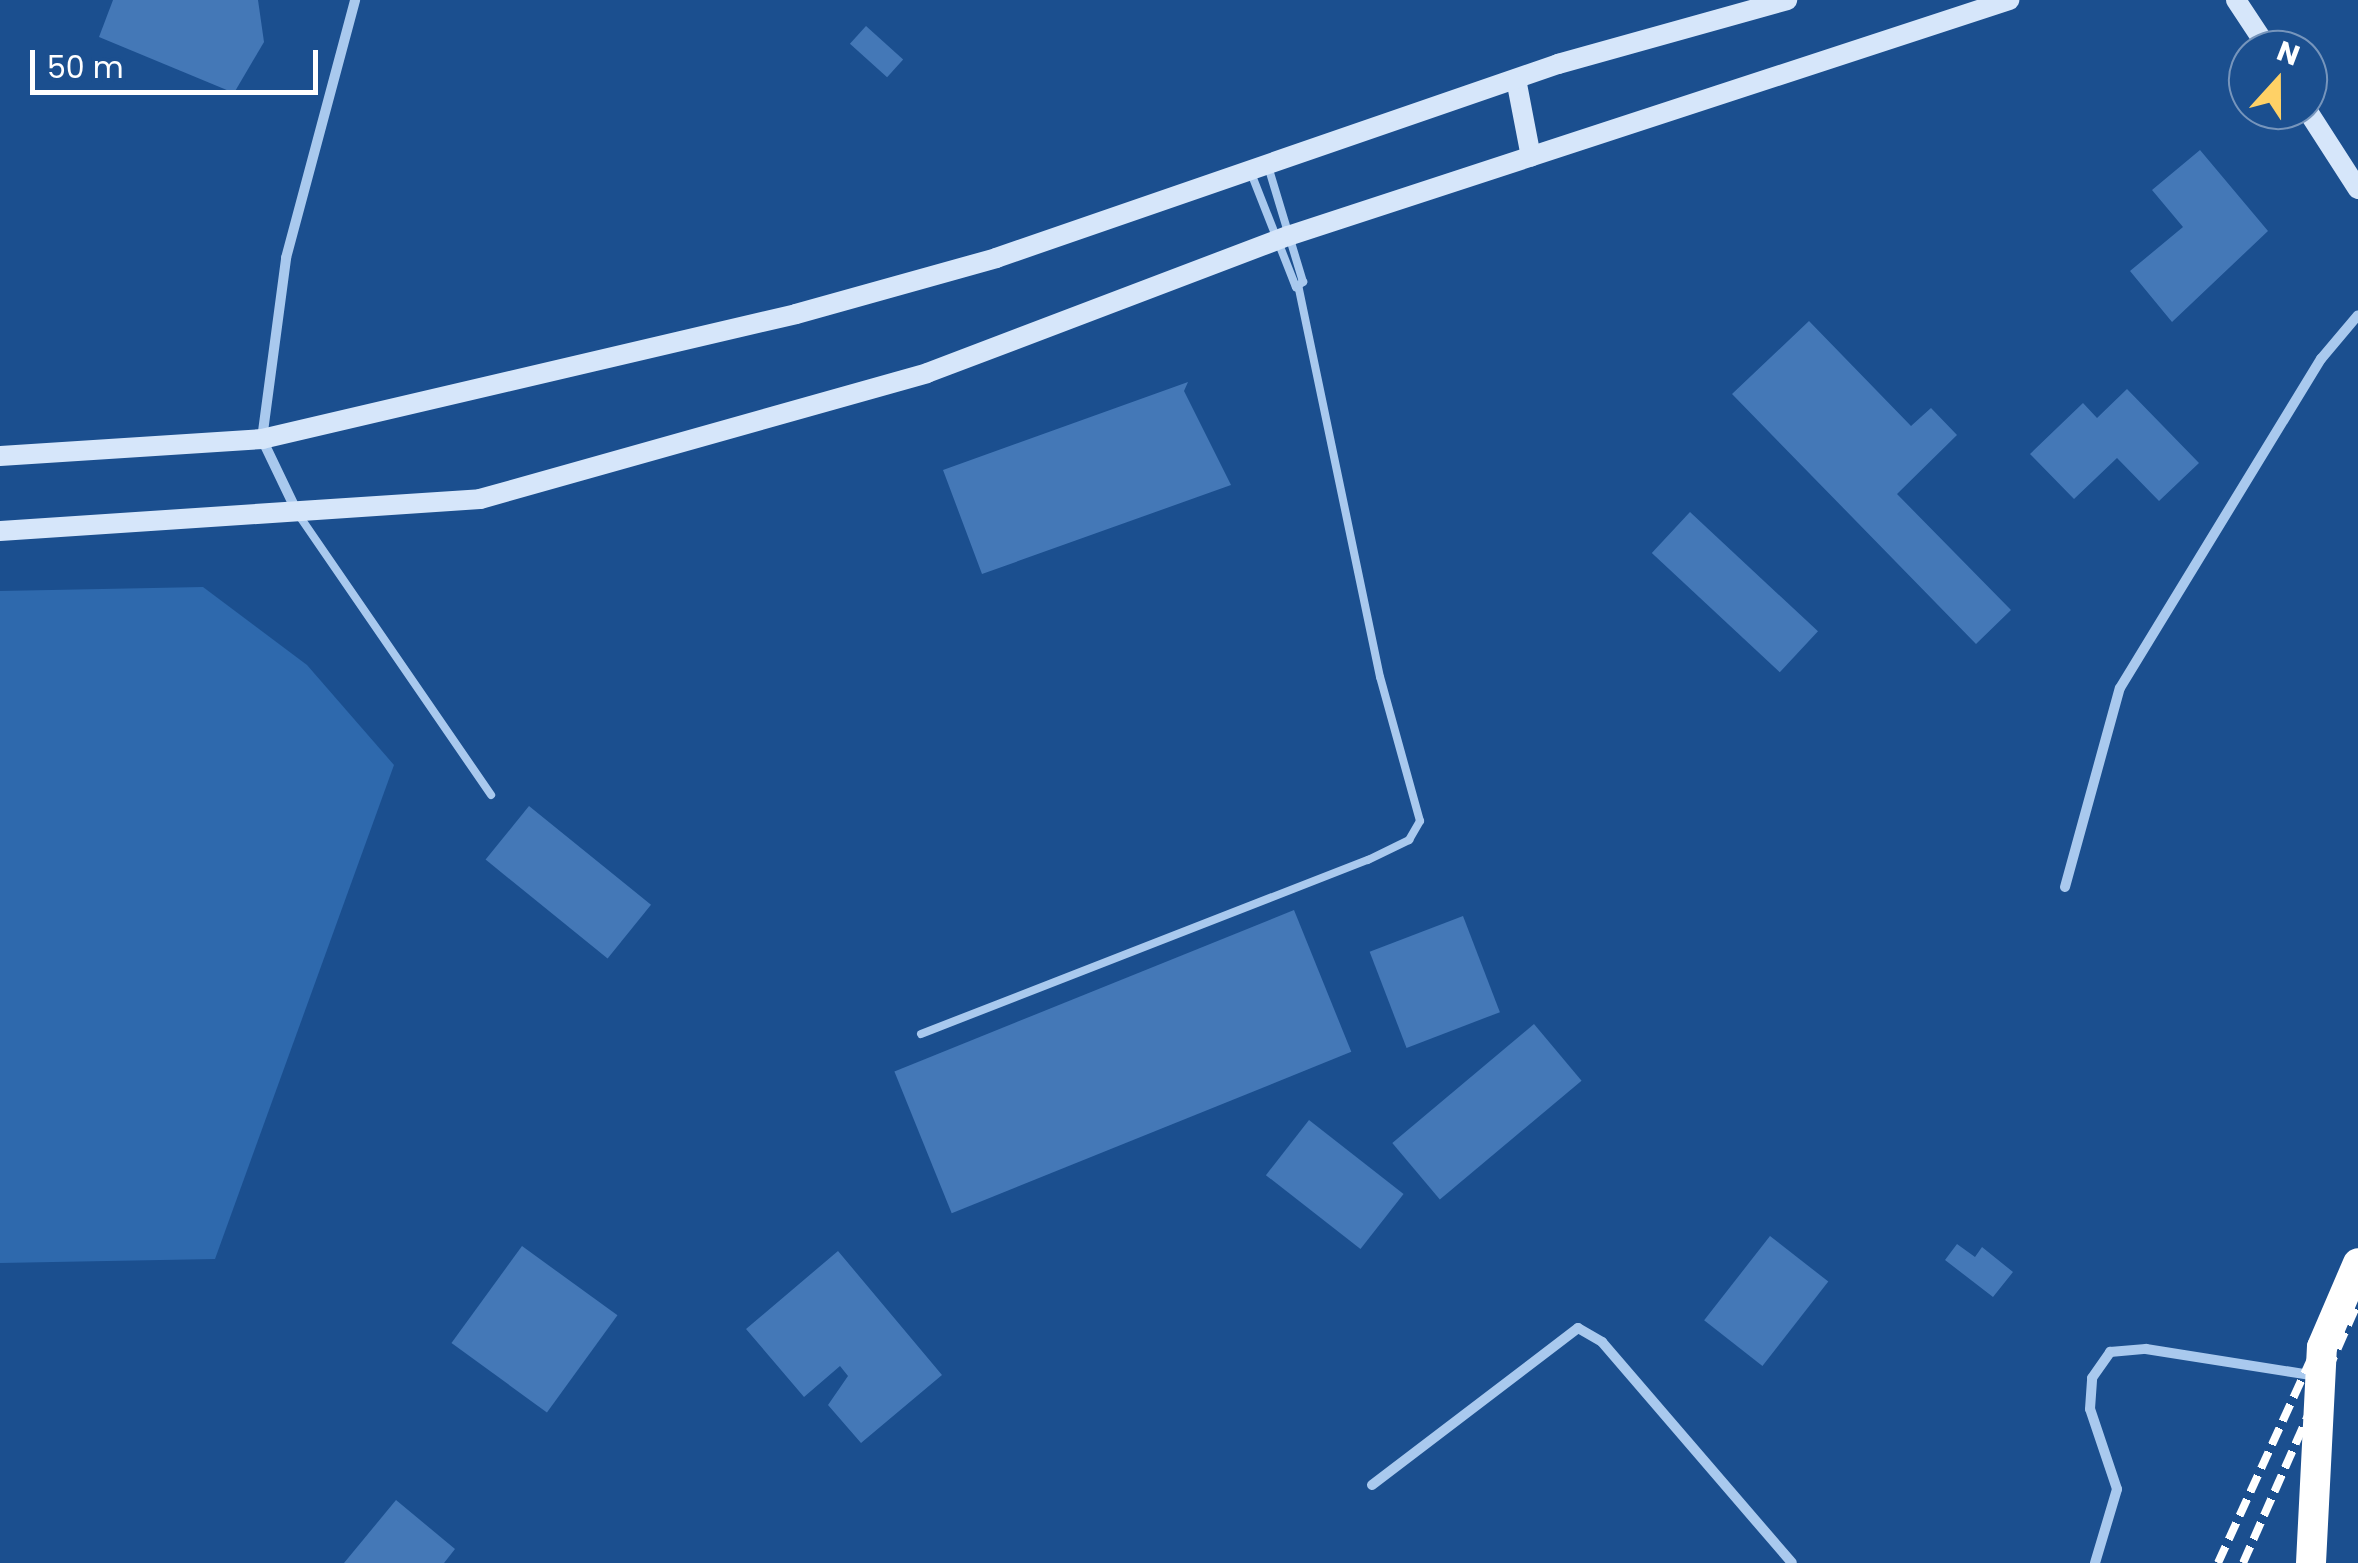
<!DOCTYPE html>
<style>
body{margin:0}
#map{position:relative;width:2358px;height:1563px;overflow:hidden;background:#1b4f8f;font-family:Poppins,sans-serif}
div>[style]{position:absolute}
.green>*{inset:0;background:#2e69ad}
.building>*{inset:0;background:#4478b7;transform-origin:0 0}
.lane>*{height:8px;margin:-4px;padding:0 4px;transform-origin:4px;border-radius:4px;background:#a9c9ee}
.street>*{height:10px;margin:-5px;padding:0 5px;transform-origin:5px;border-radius:5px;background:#a9c9ee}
.secondary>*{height:20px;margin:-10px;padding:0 10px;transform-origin:10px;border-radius:10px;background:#d6e6fa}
.highway>*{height:30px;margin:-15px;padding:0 15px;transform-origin:15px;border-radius:15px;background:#fff}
.rail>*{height:8px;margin-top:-4px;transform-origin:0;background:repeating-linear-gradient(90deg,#fff 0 18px,transparent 0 26px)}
span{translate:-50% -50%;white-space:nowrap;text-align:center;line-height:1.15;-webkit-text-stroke:8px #1b4f8f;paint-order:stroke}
.north{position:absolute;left:2228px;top:30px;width:100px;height:100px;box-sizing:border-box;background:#1b4f8f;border:2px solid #7695bc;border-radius:50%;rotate:21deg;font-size:28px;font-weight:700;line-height:40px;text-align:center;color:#fff}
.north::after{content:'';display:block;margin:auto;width:35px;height:45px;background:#ffd166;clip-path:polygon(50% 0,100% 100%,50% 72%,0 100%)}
.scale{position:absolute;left:30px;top:50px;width:288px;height:45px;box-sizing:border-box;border:5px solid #fff;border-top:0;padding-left:12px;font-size:30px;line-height:35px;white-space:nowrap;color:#fff;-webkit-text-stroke:8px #1b4f8f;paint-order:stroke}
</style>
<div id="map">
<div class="green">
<i style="clip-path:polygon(203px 587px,307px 665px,394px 765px,215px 1259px,0 1263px,0 591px)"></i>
</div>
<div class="building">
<i style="clip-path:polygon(113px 0,258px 0,264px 42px,234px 93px,99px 37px)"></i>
<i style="left:866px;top:26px;width:50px;height:24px;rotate:42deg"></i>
<i style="clip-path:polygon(2200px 150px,2268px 231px,2172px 322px,2130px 271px,2183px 227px,2152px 190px)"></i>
<i style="clip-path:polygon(1809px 321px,1911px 426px,1931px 408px,1957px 435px,1897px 494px,2011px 610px,1976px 644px,1732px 394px)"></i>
<i style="clip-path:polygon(1188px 382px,1184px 391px,1231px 485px,982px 574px,943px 470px)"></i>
<i style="clip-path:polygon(2127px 389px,2199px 463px,2159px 501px,2117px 458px,2074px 499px,2030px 454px,2083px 403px,2097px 418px)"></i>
<i style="left:1690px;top:512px;width:175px;height:56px;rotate:43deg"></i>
<i style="left:529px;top:806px;width:157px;height:69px;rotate:39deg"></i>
<i style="left:1294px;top:910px;width:153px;height:431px;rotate:68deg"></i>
<i style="left:1463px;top:916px;width:103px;height:100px;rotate:69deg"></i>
<i style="left:1534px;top:1024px;width:74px;height:185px;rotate:50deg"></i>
<i style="left:1309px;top:1120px;width:120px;height:70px;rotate:38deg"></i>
<i style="left:1770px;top:1236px;width:74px;height:107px;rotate:38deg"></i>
<i style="clip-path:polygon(1957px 1244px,1975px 1257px,1982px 1247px,2013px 1272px,1993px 1297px,1945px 1260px)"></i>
<i style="left:522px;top:1246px;width:118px;height:120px;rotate:36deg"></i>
<i style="clip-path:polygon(838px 1251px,942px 1375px,861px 1443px,828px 1405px,848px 1376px,840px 1366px,804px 1397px,746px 1329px)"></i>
<i style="clip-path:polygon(396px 1500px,455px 1549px,444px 1563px,344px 1563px)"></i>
</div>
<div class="lane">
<i style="left:1251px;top:173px;width:123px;rotate:68.5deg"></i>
<i style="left:1296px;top:287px;width:9px;rotate:-36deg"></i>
<i style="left:1303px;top:282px;width:121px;rotate:-106.8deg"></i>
<i style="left:298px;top:514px;width:341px;rotate:55.5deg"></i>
<i style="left:921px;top:1034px;width:480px;rotate:-21.3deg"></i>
<i style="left:1368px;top:860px;width:46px;rotate:-26deg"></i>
<i style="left:1409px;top:840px;width:22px;rotate:-60deg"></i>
<i style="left:1420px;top:821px;width:149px;rotate:-105.5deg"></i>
<i style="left:1380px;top:677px;width:400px;rotate:-101.8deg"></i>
</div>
<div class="street">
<i style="left:296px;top:510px;width:79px;rotate:-115.6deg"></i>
<i style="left:262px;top:439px;width:183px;rotate:-82.4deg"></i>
<i style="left:286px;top:258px;width:267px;rotate:-75deg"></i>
<i style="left:2065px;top:887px;width:206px;rotate:-74.6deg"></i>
<i style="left:2120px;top:688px;width:386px;rotate:-58.6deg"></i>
<i style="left:2321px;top:359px;width:57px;rotate:-49.9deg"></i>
<i style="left:1372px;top:1485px;width:259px;rotate:-37.3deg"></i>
<i style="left:1578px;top:1328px;width:28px;rotate:30deg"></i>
<i style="left:1602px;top:1342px;width:291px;rotate:49.3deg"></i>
<i style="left:2095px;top:1563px;width:77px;rotate:-73.4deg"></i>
<i style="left:2117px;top:1489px;width:84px;rotate:-108.6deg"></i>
<i style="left:2090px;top:1409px;width:31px;rotate:-86deg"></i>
<i style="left:2092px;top:1378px;width:32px;rotate:-55deg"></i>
<i style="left:2110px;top:1352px;width:36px;rotate:-5deg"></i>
<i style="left:2146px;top:1349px;width:172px;rotate:9deg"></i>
</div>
<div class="secondary">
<i style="left:2236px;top:0;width:60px;rotate:56.6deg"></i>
<i style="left:1516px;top:79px;width:79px;rotate:79.1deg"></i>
<i style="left:2307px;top:110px;width:94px;rotate:57.2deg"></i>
<i style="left:0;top:456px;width:263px;rotate:-3.7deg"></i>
<i style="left:262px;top:439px;width:548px;rotate:-13.17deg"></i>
<i style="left:796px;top:314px;width:208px;rotate:-15.6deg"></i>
<i style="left:996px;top:258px;width:595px;rotate:-19.04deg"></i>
<i style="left:1558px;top:64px;width:238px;rotate:-15.6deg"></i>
<i style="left:0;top:531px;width:481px;rotate:-3.8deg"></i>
<i style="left:480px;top:499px;width:464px;rotate:-15.7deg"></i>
<i style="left:927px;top:373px;width:386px;rotate:-20.8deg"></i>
<i style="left:1288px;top:236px;width:759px;rotate:-18.12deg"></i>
</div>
<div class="highway">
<i style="left:2311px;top:1563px;width:216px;rotate:-87.1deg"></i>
<i style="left:2322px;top:1347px;width:91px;rotate:-66.8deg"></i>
</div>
<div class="rail">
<i style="left:2218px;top:1563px;width:337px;rotate:-65.5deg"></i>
<i style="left:2243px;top:1563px;width:285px;rotate:-66.2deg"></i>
</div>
<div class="north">N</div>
<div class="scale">50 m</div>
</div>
